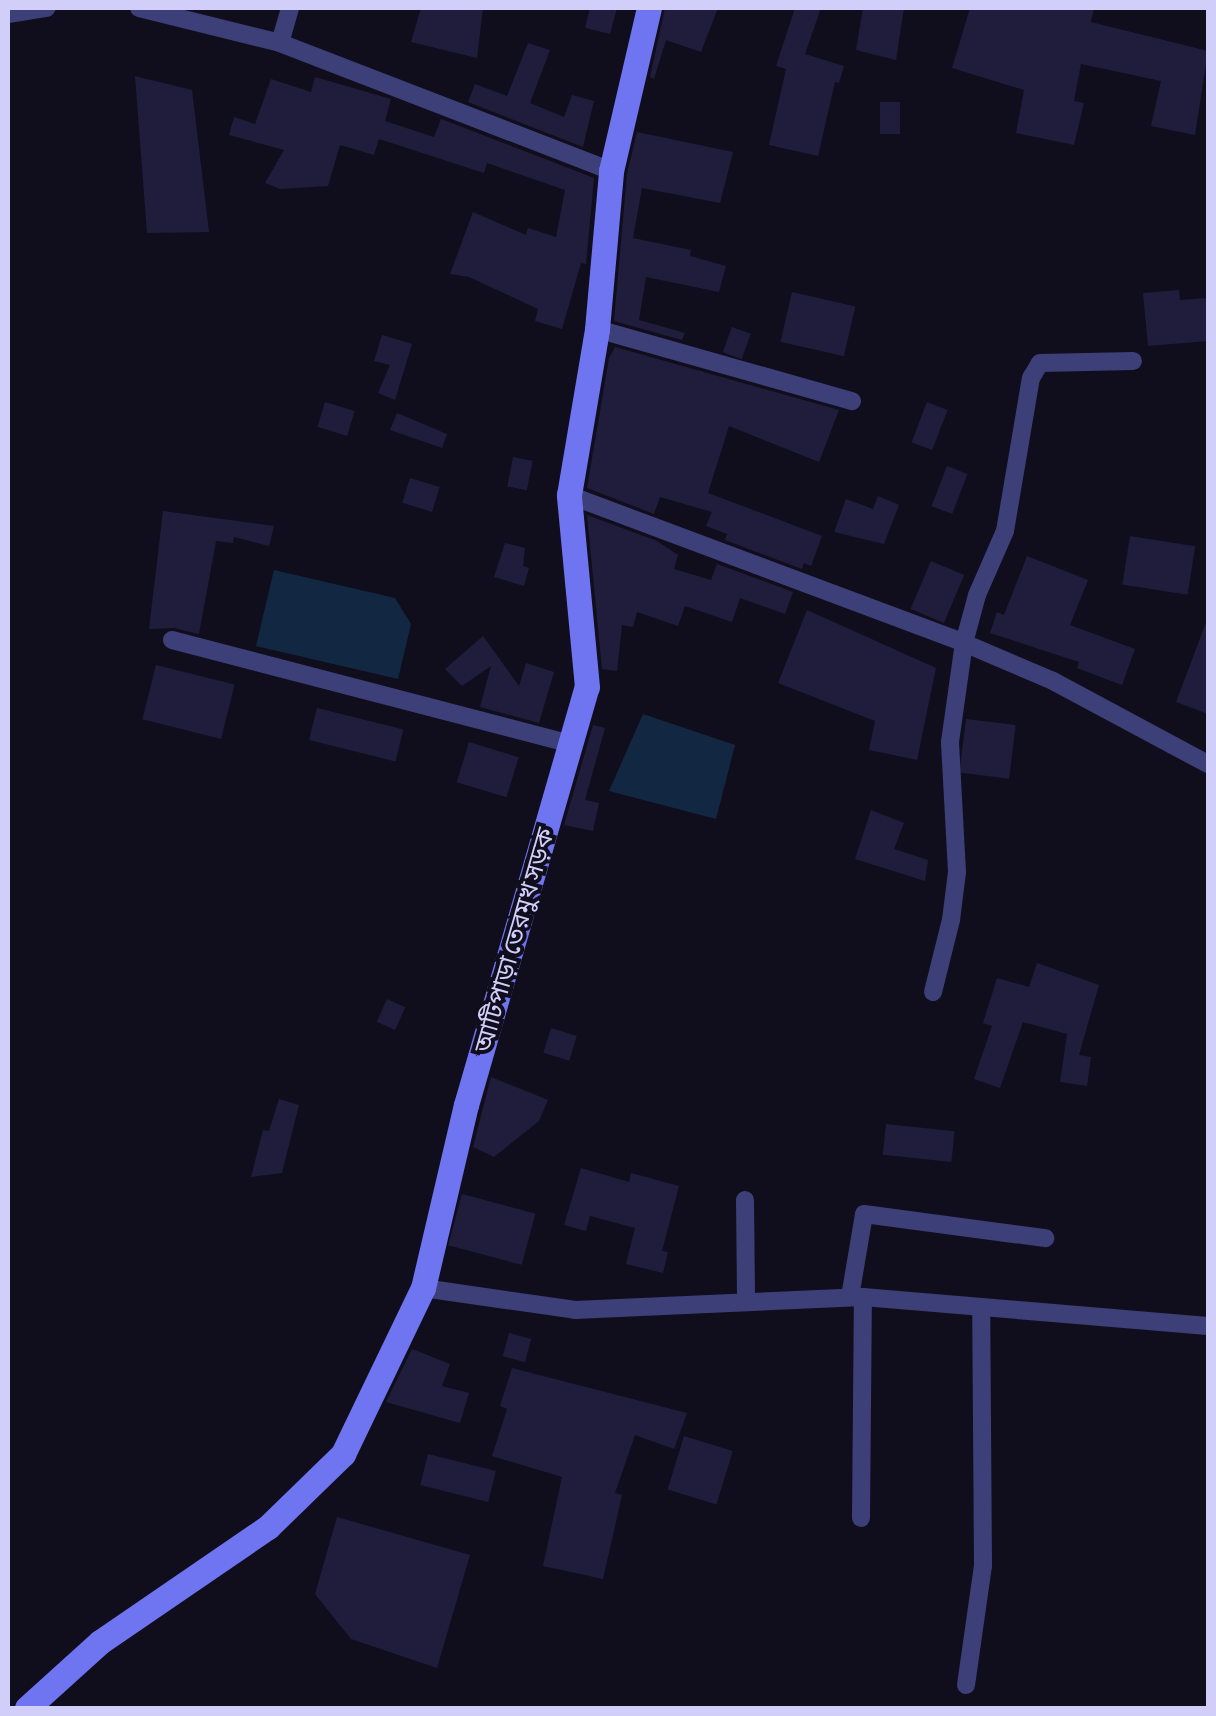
<!DOCTYPE html>
<meta charset="utf-8">
<style>
body{margin:0}
#map{position:relative;width:1216px;height:1716px;overflow:hidden;background:#100e1d;font-family:"Asap Condensed","Noto Sans Bengali",sans-serif}
div>[style]{position:absolute}
.water>*{inset:0;background:#122842}
.building>*{inset:0;background:#201c3c;transform-origin:0 0}
.street>*{height:18px;margin:-9px;padding:0 9px;transform-origin:9px;border-radius:9px;background:#3d3f78}
.secondary>*{height:25px;margin:-12.5px;padding:0 12.5px;transform-origin:12.5px;border-radius:12.5px;background:#6f74f1}
span{translate:-50% -50%;white-space:nowrap;text-align:center;line-height:1.15;-webkit-text-stroke:8px #100e1d;paint-order:stroke}
.street-label{font-size:25px;color:#d1cffa}
.frame{position:absolute;inset:0;border:10px solid #d1cffa;pointer-events:none}
</style>
<div id="map">
<div class="water">
<i style="clip-path:polygon(274px 570px,395px 598px,411px 624px,398px 679px,256px 646px)"></i>
<i style="clip-path:polygon(643px 714px,735px 745px,716px 819px,609px 791px)"></i>
</div>
<div class="building">
<i style="clip-path:polygon(421px 8px,483px 8px,477px 58px,411px 42px)"></i>
<i style="clip-path:polygon(590px 8px,617px 8px,610px 34px,585px 28px)"></i>
<i style="clip-path:polygon(665px 8px,718px 8px,701px 52px,666px 40px,654px 79px,650px 77px)"></i>
<i style="clip-path:polygon(795px 8px,821px 8px,805px 54px,844px 66px,839px 83px,835px 82px,818px 156px,769px 145px,786px 69px,776px 66px)"></i>
<i style="clip-path:polygon(863px 8px,904px 8px,896px 60px,856px 50px)"></i>
<i style="clip-path:polygon(970px 8px,1094px 8px,1091px 22px,1208px 51px,1195px 135px,1151px 126px,1161px 81px,1081px 64px,1074px 101px,1084px 103px,1074px 145px,1016px 133px,1024px 90px,952px 68px)"></i>
<i style="clip-path:polygon(528px 43px,550px 50px,530px 103px,564px 117px,572px 95px,594px 101px,583px 147px,468px 102px,475px 84px,507px 96px)"></i>
<i style="clip-path:polygon(135px 76px,192px 90px,209px 232px,147px 233px)"></i>
<i style="clip-path:polygon(315px 77px,391px 99px,385px 121px,434px 137px,441px 119px,594px 178px,586px 264px,581px 263px,562px 329px,535px 321px,538px 309px,469px 277px,450px 274px,473px 212px,526px 235px,528px 228px,556px 237px,565px 190px,487px 163px,484px 173px,379px 139px,374px 155px,340px 145px,328px 186px,280px 189px,265px 183px,284px 150px,229px 135px,234px 117px,255px 124px,271px 79px,311px 92px)"></i>
<i style="left:880px;top:102px;width:20px;height:32px"></i>
<i style="clip-path:polygon(637px 132px,733px 152px,720px 203px,642px 188px,633px 238px,691px 250px,690px 256px,726px 266px,719px 292px,646px 277px,639px 320px,685px 333px,682px 340px,614px 321px,627px 174px)"></i>
<i style="clip-path:polygon(1179px 290px,1180px 300px,1208px 298px,1208px 341px,1148px 346px,1143px 293px)"></i>
<i style="left:792px;top:292px;width:65px;height:51px;rotate:13deg"></i>
<i style="left:732px;top:327px;width:20px;height:27px;rotate:20deg"></i>
<i style="clip-path:polygon(382px 335px,412px 344px,395px 400px,378px 393px,390px 365px,374px 361px)"></i>
<i style="clip-path:polygon(615px 347px,839px 410px,819px 462px,729px 426px,708px 493px,822px 536px,811px 566px,804px 563px,802px 569px,725px 540px,727px 534px,706px 526px,712px 512px,660px 497px,654px 514px,587px 488px,609px 358px)"></i>
<i style="left:325px;top:402px;width:31px;height:26px;rotate:17deg"></i>
<i style="left:927px;top:402px;width:22px;height:43px;rotate:21deg"></i>
<i style="clip-path:polygon(397px 413px,447px 434px,442px 448px,390px 430px)"></i>
<i style="left:513px;top:457px;width:20px;height:30px;rotate:11deg"></i>
<i style="left:947px;top:466px;width:22px;height:43px;rotate:21deg"></i>
<i style="left:410px;top:478px;width:31px;height:26px;rotate:17deg"></i>
<i style="clip-path:polygon(878px 496px,899px 505px,884px 544px,834px 532px,846px 499px,873px 509px)"></i>
<i style="clip-path:polygon(163px 511px,274px 526px,269px 546px,234px 537px,233px 543px,216px 541px,199px 634px,174px 628px,149px 629px)"></i>
<i style="clip-path:polygon(587px 515px,657px 541px,678px 555px,674px 569px,711px 580px,717px 564px,793px 592px,785px 614px,740px 598px,732px 622px,685px 606px,678px 626px,637px 612px,633px 627px,622px 625px,617px 671px,602px 669px)"></i>
<i style="left:1130px;top:536px;width:66px;height:49px;rotate:9deg"></i>
<i style="clip-path:polygon(505px 543px,525px 548px,523px 566px,529px 568px,524px 586px,494px 577px)"></i>
<i style="clip-path:polygon(1027px 556px,1088px 580px,1070px 625px,1135px 649px,1122px 685px,1077px 668px,1079px 662px,990px 633px,997px 612px,1004px 615px)"></i>
<i style="left:931px;top:561px;width:36px;height:52px;rotate:23deg"></i>
<i style="clip-path:polygon(807px 610px,936px 668px,917px 760px,869px 750px,875px 721px,778px 683px)"></i>
<i style="clip-path:polygon(1207px 620px,1208px 620px,1208px 714px,1176px 702px)"></i>
<i style="clip-path:polygon(483px 636px,519px 686px,526px 663px,554px 672px,539px 723px,480px 707px,491px 666px,462px 686px,445px 669px)"></i>
<i style="left:156px;top:665px;width:81px;height:56px;rotate:14deg"></i>
<i style="left:317px;top:708px;width:89px;height:33px;rotate:14deg"></i>
<i style="left:966px;top:719px;width:50px;height:54px;rotate:7deg"></i>
<i style="clip-path:polygon(593px 725px,605px 728px,585px 800px,599px 803px,593px 831px,564px 825px)"></i>
<i style="left:469px;top:742px;width:52px;height:42px;rotate:17deg"></i>
<i style="clip-path:polygon(871px 810px,904px 823px,894px 849px,928px 860px,925px 881px,855px 859px)"></i>
<i style="clip-path:polygon(1037px 963px,1099px 985px,1079px 1055px,1091px 1057px,1087px 1086px,1060px 1082px,1067px 1034px,1023px 1022px,1000px 1088px,974px 1079px,992px 1026px,983px 1023px,997px 978px,1029px 987px)"></i>
<i style="left:387px;top:999px;width:20px;height:25px;rotate:24deg"></i>
<i style="left:551px;top:1028px;width:27px;height:26px;rotate:17deg"></i>
<i style="clip-path:polygon(491px 1077px,548px 1100px,539px 1121px,494px 1157px,473px 1147px)"></i>
<i style="clip-path:polygon(279px 1099px,299px 1105px,282px 1173px,251px 1177px,263px 1130px,269px 1131px)"></i>
<i style="left:886px;top:1124px;width:69px;height:31px;rotate:6deg"></i>
<i style="clip-path:polygon(581px 1168px,629px 1182px,631px 1173px,679px 1186px,662px 1251px,668px 1252px,663px 1273px,626px 1264px,635px 1228px,590px 1216px,586px 1231px,564px 1225px)"></i>
<i style="left:462px;top:1194px;width:76px;height:53px;rotate:15deg"></i>
<i style="left:509px;top:1333px;width:23px;height:24px;rotate:15deg"></i>
<i style="clip-path:polygon(412px 1349px,450px 1364px,442px 1386px,469px 1393px,460px 1423px,386px 1402px)"></i>
<i style="clip-path:polygon(512px 1368px,687px 1413px,674px 1449px,635px 1435px,615px 1493px,622px 1495px,603px 1579px,543px 1566px,562px 1477px,492px 1456px,507px 1409px,500px 1406px)"></i>
<i style="left:684px;top:1436px;width:51px;height:56px;rotate:17deg"></i>
<i style="left:428px;top:1454px;width:70px;height:32px;rotate:14deg"></i>
<i style="clip-path:polygon(337px 1517px,470px 1555px,437px 1668px,351px 1639px,315px 1594px)"></i>
</div>
<div class="street">
<i style="left:139px;top:8px;width:145px;rotate:13.9deg"></i>
<i style="left:280px;top:43px;width:355px;rotate:21.1deg"></i>
<i style="left:8px;top:14px;width:39px;rotate:-9deg"></i>
<i style="left:280px;top:43px;width:36px;rotate:-74deg"></i>
<i style="left:597px;top:329px;width:265px;rotate:15.8deg"></i>
<i style="left:569px;top:495px;width:422px;rotate:20.5deg"></i>
<i style="left:964px;top:643px;width:97px;rotate:23.1deg"></i>
<i style="left:1053px;top:681px;width:176px;rotate:28.2deg"></i>
<i style="left:172px;top:640px;width:413px;rotate:14.6deg"></i>
<i style="left:933px;top:992px;width:74px;rotate:-76deg"></i>
<i style="left:951px;top:920px;width:48px;rotate:-82.9deg"></i>
<i style="left:957px;top:872px;width:130px;rotate:-93.1deg"></i>
<i style="left:950px;top:742px;width:100px;rotate:-82deg"></i>
<i style="left:964px;top:643px;width:50px;rotate:-74.8deg"></i>
<i style="left:977px;top:595px;width:70px;rotate:-66.4deg"></i>
<i style="left:1005px;top:531px;width:155px;rotate:-80.4deg"></i>
<i style="left:1031px;top:378px;width:17px;rotate:-59deg"></i>
<i style="left:1040px;top:363px;width:93px;rotate:-1.2deg"></i>
<i style="left:745px;top:1200px;width:100px;rotate:89.4deg"></i>
<i style="left:423px;top:1288px;width:154px;rotate:8.2deg"></i>
<i style="left:575px;top:1310px;width:288px;rotate:-2.6deg"></i>
<i style="left:863px;top:1297px;width:346px;rotate:4.8deg"></i>
<i style="left:850px;top:1297px;width:84px;rotate:-80.4deg"></i>
<i style="left:864px;top:1214px;width:183px;rotate:7.6deg"></i>
<i style="left:861px;top:1518px;width:221px;rotate:-89.5deg"></i>
<i style="left:966px;top:1685px;width:120px;rotate:-81.9deg"></i>
<i style="left:983px;top:1566px;width:259px;rotate:-90.4deg"></i>
</div>
<div class="secondary">
<i style="left:27px;top:1708px;width:98px;rotate:-42.1deg"></i>
<i style="left:100px;top:1642px;width:204px;rotate:-34.4deg"></i>
<i style="left:268px;top:1527px;width:105px;rotate:-44.2deg"></i>
<i style="left:343px;top:1454px;width:184px;rotate:-64.3deg"></i>
<i style="left:423px;top:1288px;width:188px;rotate:-76.8deg"></i>
<i style="left:466px;top:1105px;width:435px;rotate:-73.9deg"></i>
<i style="left:587px;top:687px;width:193px;rotate:-95.4deg"></i>
<i style="left:569px;top:495px;width:168px;rotate:-80.4deg"></i>
<i style="left:597px;top:329px;width:159px;rotate:-84.9deg"></i>
<i style="left:611px;top:171px;width:167px;rotate:-76.9deg"></i>
</div>
<div class="street-label">
<span style="left:514px;top:940px;rotate:-74deg">আটিপাড়া তেরমুখ সড়ক</span>
</div>
<div class="frame"></div>
</div>
